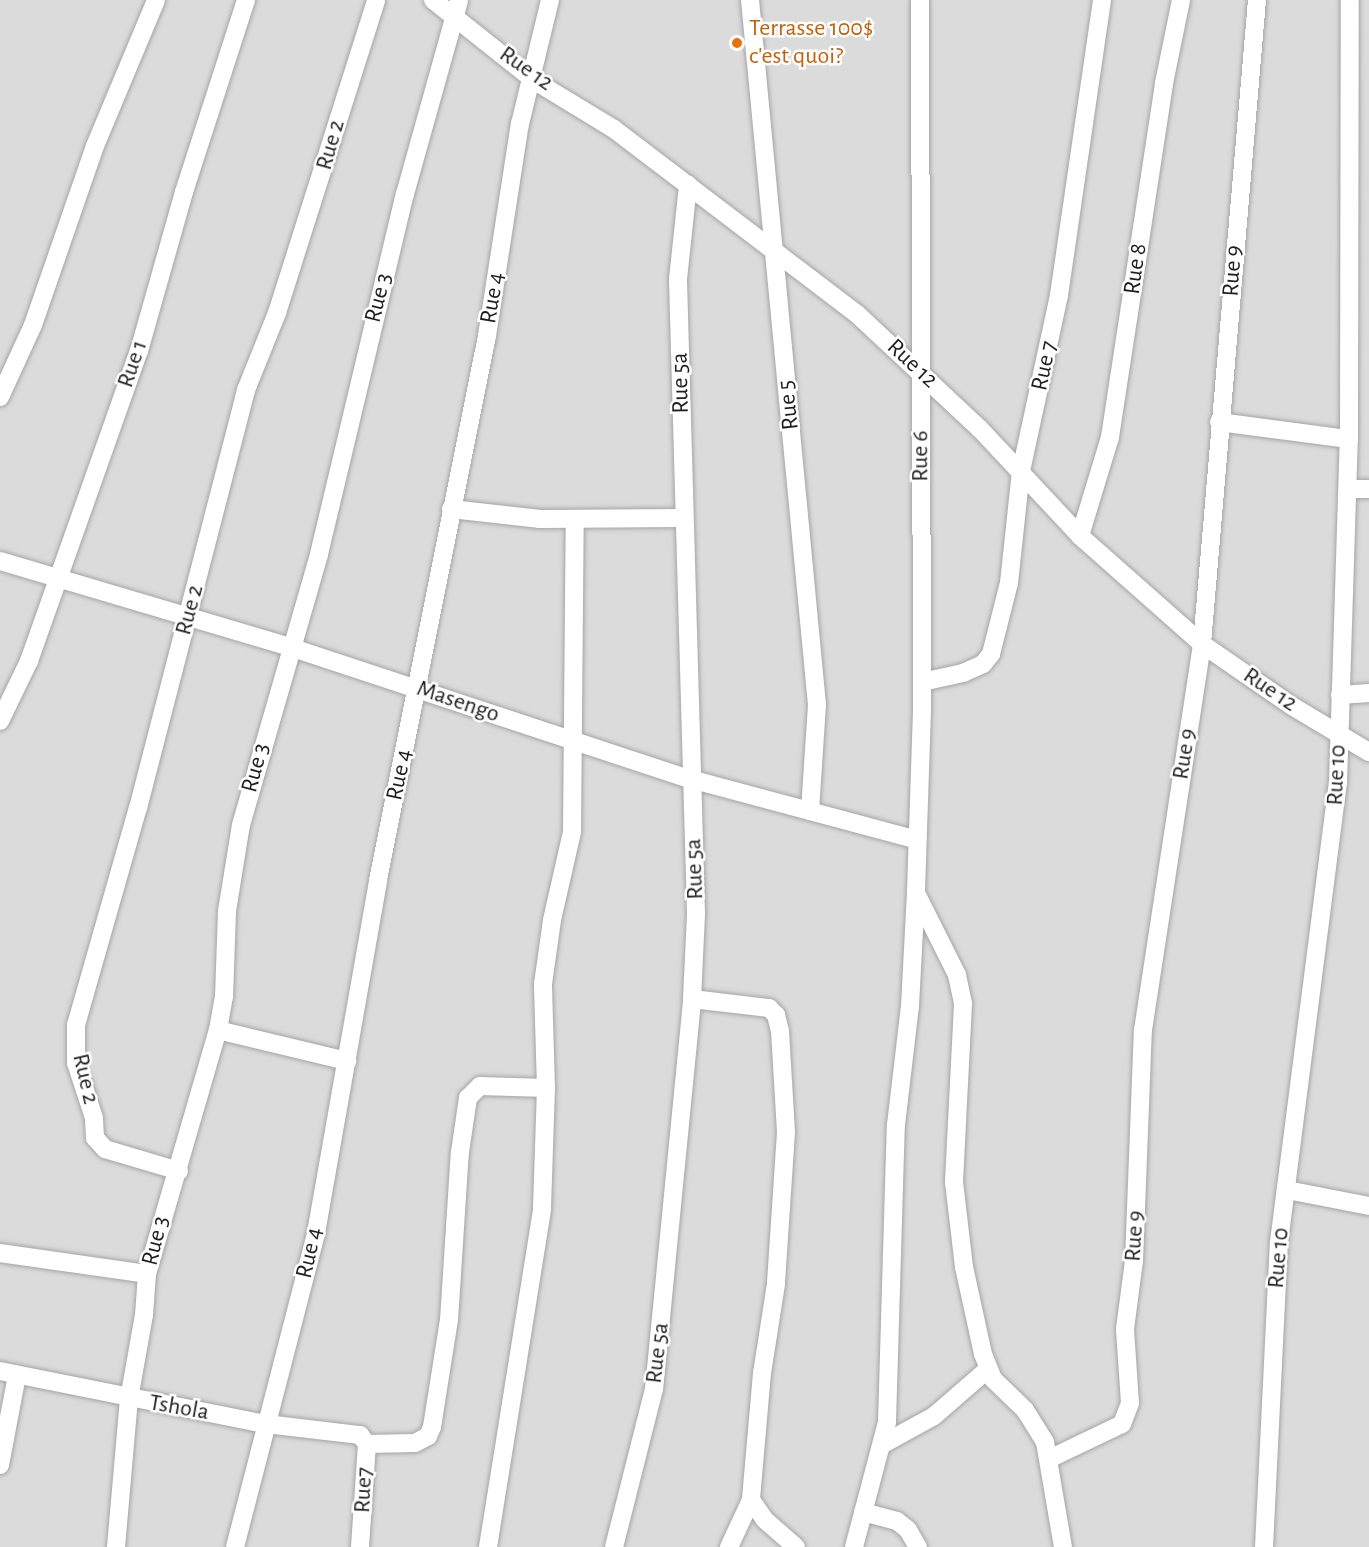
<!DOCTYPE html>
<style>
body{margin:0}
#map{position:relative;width:1369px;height:1547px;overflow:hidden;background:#f0ebe3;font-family:"Alegreya Sans",sans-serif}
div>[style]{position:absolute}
.residential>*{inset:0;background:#dcdbdb;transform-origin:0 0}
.roads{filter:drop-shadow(0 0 2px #a5a5a5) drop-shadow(0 0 2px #a5a5a5)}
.minor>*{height:18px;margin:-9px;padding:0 9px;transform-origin:9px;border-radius:9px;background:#fff}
.dots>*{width:16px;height:16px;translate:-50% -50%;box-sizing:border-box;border:3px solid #fff;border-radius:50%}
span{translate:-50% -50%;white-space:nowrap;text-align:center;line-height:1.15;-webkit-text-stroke:5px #fff;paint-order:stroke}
.food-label{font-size:24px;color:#c56008}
.left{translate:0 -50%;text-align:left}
.street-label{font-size:24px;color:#1e1e1e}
</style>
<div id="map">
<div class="residential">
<i style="left:0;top:0;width:1369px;height:1547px"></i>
</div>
<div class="roads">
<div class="minor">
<i style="left:433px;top:0;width:130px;rotate:38.5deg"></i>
<i style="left:535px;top:81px;width:92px;rotate:31.3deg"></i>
<i style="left:614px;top:129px;width:305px;rotate:37.3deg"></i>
<i style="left:857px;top:314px;width:168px;rotate:43.1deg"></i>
<i style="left:980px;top:429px;width:146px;rotate:46.9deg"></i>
<i style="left:1080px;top:536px;width:163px;rotate:41.5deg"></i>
<i style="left:1202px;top:644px;width:109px;rotate:34.6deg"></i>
<i style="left:1292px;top:706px;width:90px;rotate:30.9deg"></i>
<i style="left:750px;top:0;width:708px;rotate:84.57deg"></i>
<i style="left:817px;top:705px;width:106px;rotate:93.8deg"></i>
<i style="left:0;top:397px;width:79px;rotate:-65.4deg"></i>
<i style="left:33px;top:325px;width:189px;rotate:-70.9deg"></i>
<i style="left:95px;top:146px;width:158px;rotate:-67.3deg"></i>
<i style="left:1219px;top:422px;width:131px;rotate:7.5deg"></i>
<i style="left:1348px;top:489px;width:21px"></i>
<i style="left:451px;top:509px;width:90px;rotate:6.4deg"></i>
<i style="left:540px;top:519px;width:142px;rotate:-0.4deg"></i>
<i style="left:1080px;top:536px;width:103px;rotate:-73.1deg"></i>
<i style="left:1110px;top:437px;width:358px;rotate:-81.3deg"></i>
<i style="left:1164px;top:83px;width:85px;rotate:-78.4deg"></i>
<i style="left:0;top:561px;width:302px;rotate:16.5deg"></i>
<i style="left:290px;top:647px;width:421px;rotate:18.3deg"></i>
<i style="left:690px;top:779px;width:235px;rotate:15deg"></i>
<i style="left:922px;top:682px;width:42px;rotate:-12.4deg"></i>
<i style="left:963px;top:673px;width:22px;rotate:-24deg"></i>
<i style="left:983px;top:664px;width:13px;rotate:-51deg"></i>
<i style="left:991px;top:654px;width:73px;rotate:-75.8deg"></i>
<i style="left:1009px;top:583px;width:113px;rotate:-83.9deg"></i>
<i style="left:1021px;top:471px;width:180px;rotate:-77.8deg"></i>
<i style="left:1059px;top:295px;width:298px;rotate:-81.7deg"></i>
<i style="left:1340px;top:695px;width:29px;rotate:-4deg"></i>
<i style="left:0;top:721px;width:67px;rotate:-64.2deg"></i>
<i style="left:29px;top:661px;width:329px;rotate:-70.5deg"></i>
<i style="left:139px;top:351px;width:165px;rotate:-74.2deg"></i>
<i style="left:184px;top:192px;width:202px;rotate:-72.1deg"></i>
<i style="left:916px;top:893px;width:92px;rotate:63.4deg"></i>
<i style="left:957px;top:975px;width:30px;rotate:78deg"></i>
<i style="left:963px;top:1004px;width:178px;rotate:92.9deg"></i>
<i style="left:954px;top:1182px;width:86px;rotate:83.3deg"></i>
<i style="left:964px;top:1267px;width:89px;rotate:77.7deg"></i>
<i style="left:983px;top:1354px;width:27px;rotate:68deg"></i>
<i style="left:993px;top:1379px;width:45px;rotate:44.1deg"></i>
<i style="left:1025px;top:1410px;width:38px;rotate:58deg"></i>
<i style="left:1045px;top:1442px;width:107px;rotate:80.3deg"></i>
<i style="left:692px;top:999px;width:78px;rotate:6.7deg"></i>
<i style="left:769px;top:1008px;width:10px;rotate:45deg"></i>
<i style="left:776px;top:1015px;width:16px;rotate:76deg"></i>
<i style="left:780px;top:1031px;width:101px;rotate:86.6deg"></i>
<i style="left:786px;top:1132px;width:152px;rotate:93.8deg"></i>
<i style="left:776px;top:1284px;width:90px;rotate:98.9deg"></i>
<i style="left:762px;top:1373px;width:127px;rotate:95deg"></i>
<i style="left:751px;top:1500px;width:52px;rotate:115.1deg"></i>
<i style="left:218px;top:1030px;width:133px;rotate:13.5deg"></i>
<i style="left:179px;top:1171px;width:77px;rotate:-163.4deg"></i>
<i style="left:105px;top:1149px;width:15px;rotate:-132deg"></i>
<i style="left:95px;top:1138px;width:20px;rotate:-93deg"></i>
<i style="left:94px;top:1118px;width:58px;rotate:-108.1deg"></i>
<i style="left:76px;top:1063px;width:38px;rotate:-90deg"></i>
<i style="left:76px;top:1025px;width:226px;rotate:-74.1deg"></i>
<i style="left:138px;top:808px;width:432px;rotate:-75.5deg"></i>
<i style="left:246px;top:390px;width:83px;rotate:-68.1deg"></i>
<i style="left:277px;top:313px;width:328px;rotate:-72.4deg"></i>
<i style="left:1287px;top:1190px;width:84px;rotate:11deg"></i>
<i style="left:0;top:1253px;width:148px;rotate:8.1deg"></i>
<i style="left:0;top:1371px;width:271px;rotate:11.3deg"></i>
<i style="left:266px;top:1424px;width:95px;rotate:6.7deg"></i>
<i style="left:360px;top:1435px;width:11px;rotate:52deg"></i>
<i style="left:367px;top:1444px;width:103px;rotate:93.9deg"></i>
<i style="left:367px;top:1444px;width:48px;rotate:-1.2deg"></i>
<i style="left:415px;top:1443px;width:15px;rotate:-28deg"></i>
<i style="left:428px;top:1436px;width:10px;rotate:-66deg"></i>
<i style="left:432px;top:1427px;width:108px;rotate:-81deg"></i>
<i style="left:449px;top:1320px;width:168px;rotate:-86.3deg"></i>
<i style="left:460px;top:1152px;width:55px;rotate:-81.6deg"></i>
<i style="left:468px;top:1098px;width:17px;rotate:-45deg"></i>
<i style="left:480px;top:1086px;width:66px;rotate:1.7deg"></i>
<i style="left:883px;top:1444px;width:58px;rotate:-28.8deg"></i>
<i style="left:934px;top:1416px;width:72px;rotate:-41deg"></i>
<i style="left:1049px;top:1459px;width:81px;rotate:-25.6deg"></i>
<i style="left:1122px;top:1424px;width:22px;rotate:-69deg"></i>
<i style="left:1130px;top:1403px;width:74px;rotate:-93.9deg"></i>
<i style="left:1125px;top:1329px;width:69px;rotate:-82.5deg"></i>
<i style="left:1134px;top:1261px;width:231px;rotate:-87.8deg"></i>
<i style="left:1143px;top:1030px;width:390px;rotate:-81.3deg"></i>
<i style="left:1202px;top:644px;width:646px;rotate:-85.12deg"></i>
<i style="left:0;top:1465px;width:92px;rotate:-79.3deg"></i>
<i style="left:751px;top:1500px;width:24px;rotate:55deg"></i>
<i style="left:765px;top:1520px;width:41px;rotate:41.1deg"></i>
<i style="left:863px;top:1512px;width:35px;rotate:15deg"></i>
<i style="left:897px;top:1521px;width:14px;rotate:39deg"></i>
<i style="left:908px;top:1530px;width:20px;rotate:60deg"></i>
<i style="left:116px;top:1547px;width:149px;rotate:-85deg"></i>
<i style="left:129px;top:1399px;width:85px;rotate:-79.9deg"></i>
<i style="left:144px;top:1315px;width:41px;rotate:-85.8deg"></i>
<i style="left:147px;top:1274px;width:254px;rotate:-73.8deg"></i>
<i style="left:218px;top:1030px;width:34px;rotate:-80deg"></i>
<i style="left:224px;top:997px;width:86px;rotate:-88deg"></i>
<i style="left:227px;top:911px;width:87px;rotate:-80.8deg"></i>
<i style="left:241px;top:825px;width:282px;rotate:-73.9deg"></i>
<i style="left:319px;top:554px;width:370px;rotate:-76.6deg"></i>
<i style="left:405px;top:194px;width:201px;rotate:-74.4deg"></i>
<i style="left:235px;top:1547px;width:324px;rotate:-75.5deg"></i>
<i style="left:316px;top:1233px;width:358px;rotate:-80deg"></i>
<i style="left:378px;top:880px;width:555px;rotate:-78.67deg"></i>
<i style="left:487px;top:336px;width:215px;rotate:-81.2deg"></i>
<i style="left:520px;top:124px;width:128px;rotate:-76.4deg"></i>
<i style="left:488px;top:1547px;width:343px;rotate:-80.9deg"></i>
<i style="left:542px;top:1208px;width:120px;rotate:-88.1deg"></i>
<i style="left:546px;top:1088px;width:104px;rotate:-91.7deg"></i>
<i style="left:543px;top:984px;width:65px;rotate:-82deg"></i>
<i style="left:552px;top:920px;width:90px;rotate:-77.2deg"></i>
<i style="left:572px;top:832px;width:313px;rotate:-89.5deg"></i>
<i style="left:614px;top:1547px;width:163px;rotate:-75.8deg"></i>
<i style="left:654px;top:1389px;width:392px;rotate:-84.4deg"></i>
<i style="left:692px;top:999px;width:86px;rotate:-87.3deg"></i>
<i style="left:696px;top:913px;width:634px;rotate:-91.63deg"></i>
<i style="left:678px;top:279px;width:95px;rotate:-83.9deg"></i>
<i style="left:854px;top:1547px;width:129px;rotate:-75.2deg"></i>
<i style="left:887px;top:1422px;width:297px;rotate:-88.3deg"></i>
<i style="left:896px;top:1125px;width:120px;rotate:-83.3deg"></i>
<i style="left:910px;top:1006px;width:115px;rotate:-87deg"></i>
<i style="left:916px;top:891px;width:181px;rotate:-88.1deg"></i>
<i style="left:922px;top:710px;width:710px;rotate:-90.16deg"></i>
<i style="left:1264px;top:1547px;width:305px;rotate:-87.2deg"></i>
<i style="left:1279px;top:1242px;width:463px;rotate:-82.7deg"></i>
<i style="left:1338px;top:783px;width:344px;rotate:-88.2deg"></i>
<i style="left:1349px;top:439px;width:439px;rotate:-89.9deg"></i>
</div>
</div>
<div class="dots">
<i style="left:737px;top:43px;background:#e8710a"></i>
</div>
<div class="food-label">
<span class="left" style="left:749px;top:43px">Terrasse 100$<br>c'est quoi?</span>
</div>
<div class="street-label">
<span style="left:526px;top:69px;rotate:35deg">Rue 12</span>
<span style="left:331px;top:145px;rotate:-74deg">Rue 2</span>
<span style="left:1136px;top:269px;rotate:-82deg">Rue 8</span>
<span style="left:1233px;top:271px;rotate:-86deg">Rue 9</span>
<span style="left:379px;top:298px;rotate:-76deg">Rue 3</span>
<span style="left:493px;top:298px;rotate:-80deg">Rue 4</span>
<span style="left:133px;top:364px;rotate:-71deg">Rue 1</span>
<span style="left:912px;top:364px;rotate:43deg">Rue 12</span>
<span style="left:1045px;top:366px;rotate:-78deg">Rue 7</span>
<span style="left:681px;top:383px;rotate:-91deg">Rue 5a</span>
<span style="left:789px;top:405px;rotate:-96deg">Rue 5</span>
<span style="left:921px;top:456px;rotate:-90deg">Rue 6</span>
<span style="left:190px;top:610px;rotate:-75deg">Rue 2</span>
<span style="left:1270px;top:690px;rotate:34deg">Rue 12</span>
<span style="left:458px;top:702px;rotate:19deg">Masengo</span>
<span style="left:1185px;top:754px;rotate:-81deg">Rue 9</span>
<span style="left:256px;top:768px;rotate:-75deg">Rue 3</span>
<span style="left:400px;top:775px;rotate:-78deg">Rue 4</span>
<span style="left:1337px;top:775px;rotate:-87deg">Rue 10</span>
<span style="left:695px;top:869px;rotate:-92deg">Rue 5a</span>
<span style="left:85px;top:1079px;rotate:77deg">Rue 2</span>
<span style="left:1135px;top:1236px;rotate:-86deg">Rue 9</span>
<span style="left:156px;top:1241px;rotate:-76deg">Rue 3</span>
<span style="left:310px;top:1253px;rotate:-77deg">Rue 4</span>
<span style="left:1279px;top:1258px;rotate:-85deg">Rue 10</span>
<span style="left:658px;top:1353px;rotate:-83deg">Rue 5a</span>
<span style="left:179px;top:1408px;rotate:10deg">Tshola</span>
<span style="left:364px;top:1490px;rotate:-87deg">Rue7</span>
</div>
</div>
